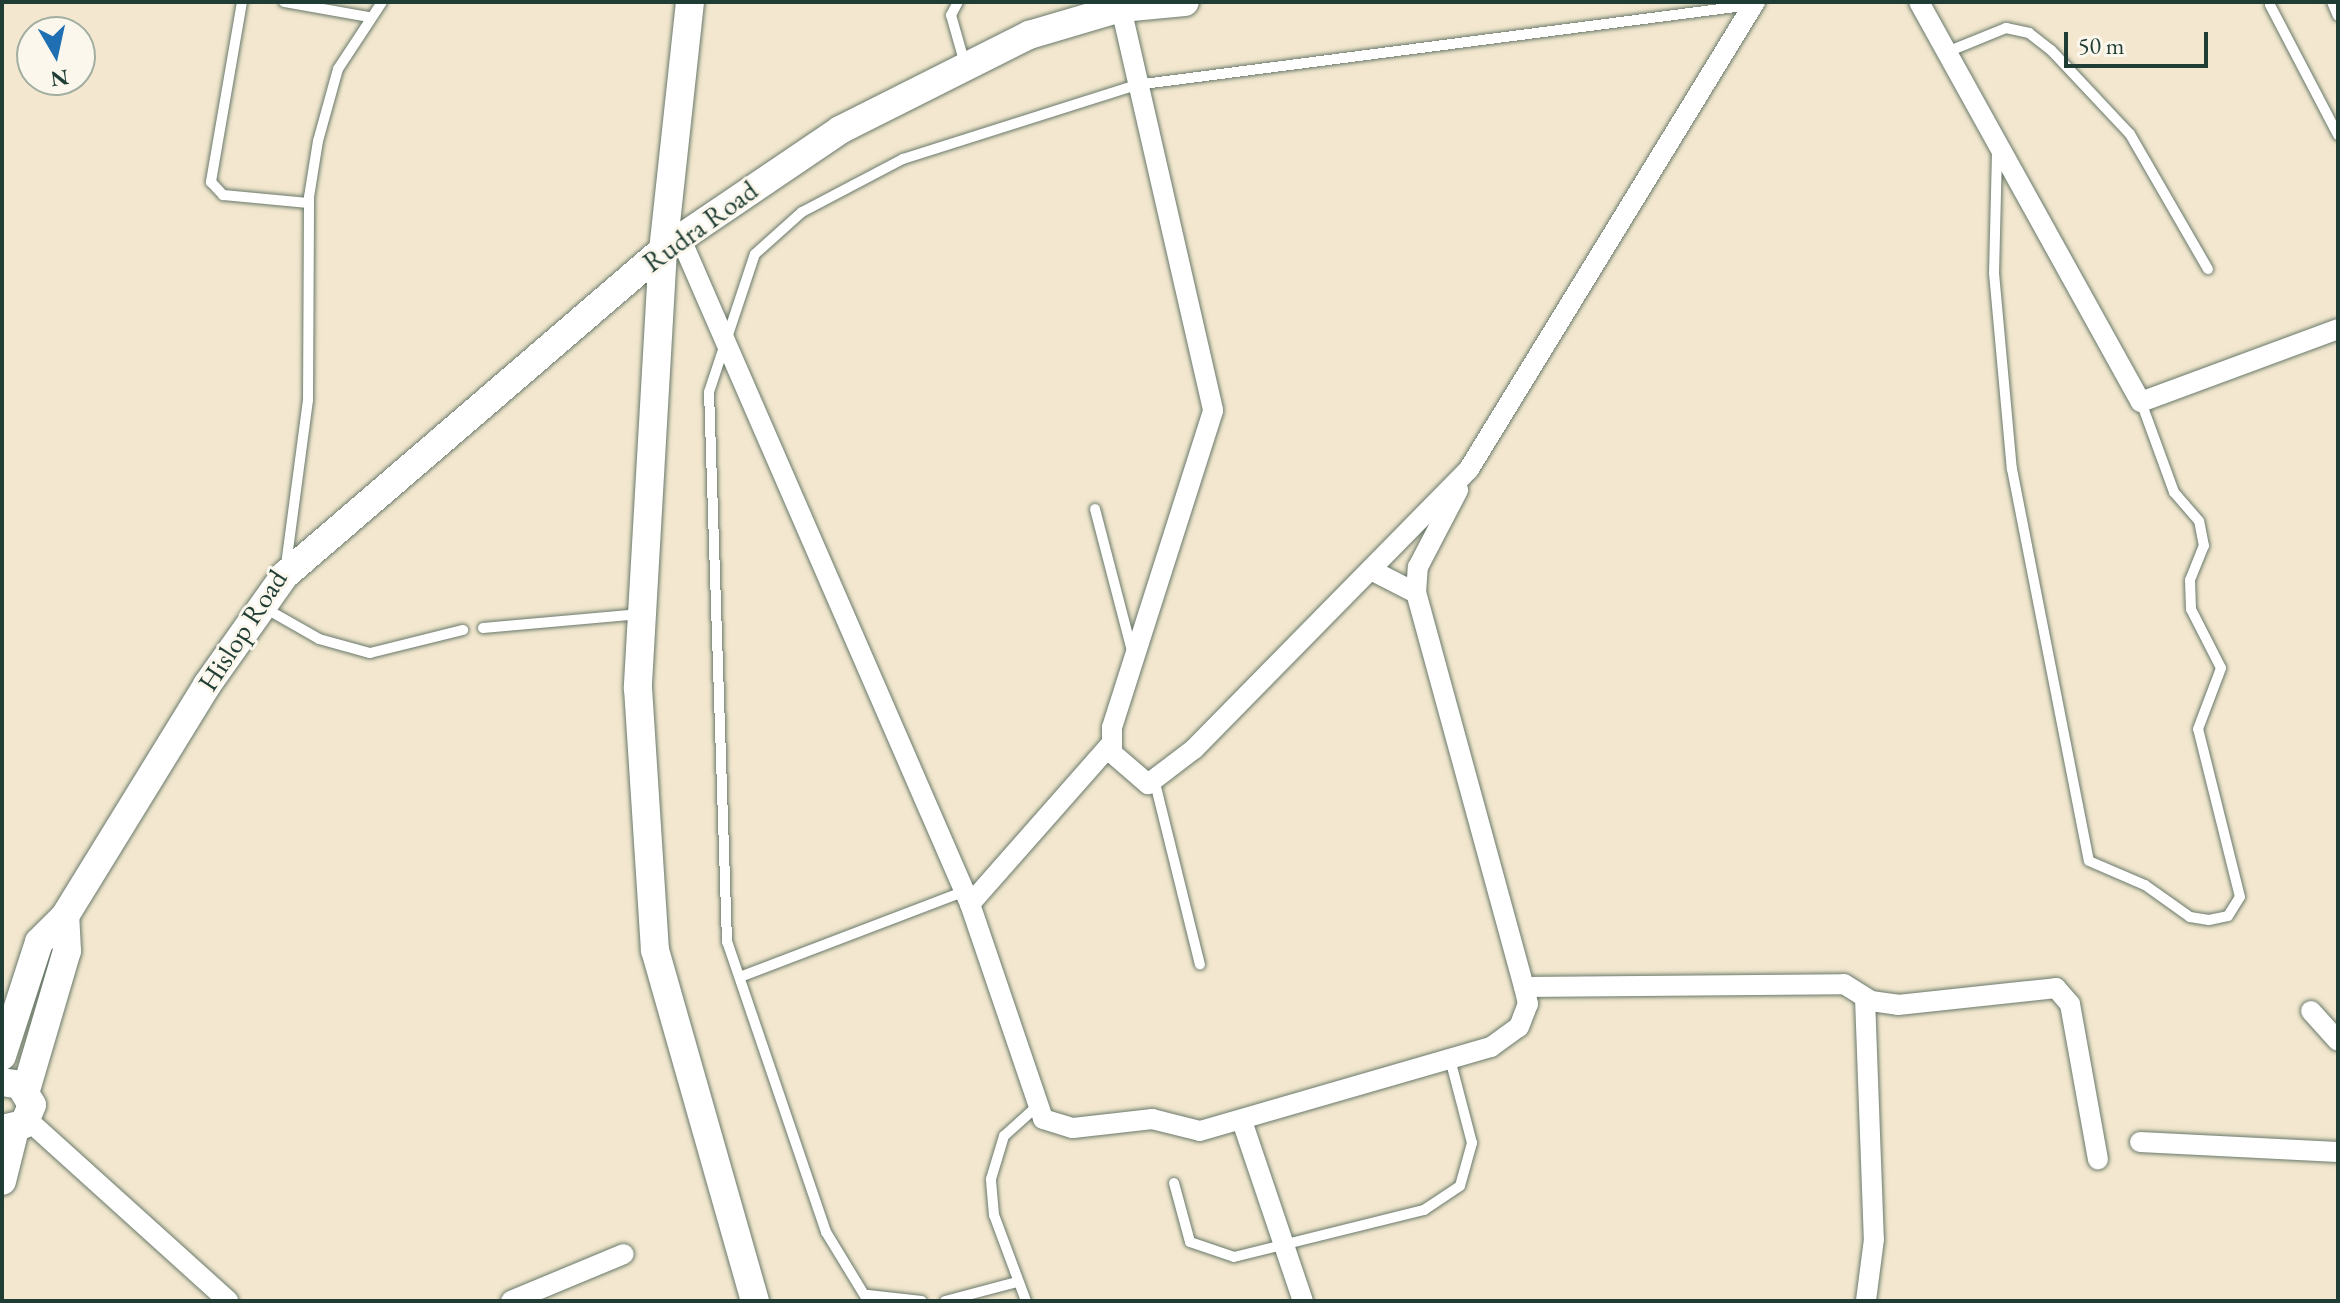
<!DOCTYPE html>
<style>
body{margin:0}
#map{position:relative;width:2340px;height:1303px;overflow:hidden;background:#f3e8cf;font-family:"EB Garamond",serif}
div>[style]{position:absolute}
.roads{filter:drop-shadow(0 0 2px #69796a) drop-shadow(0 0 2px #69796a)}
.lane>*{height:10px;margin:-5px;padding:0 5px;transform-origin:5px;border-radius:5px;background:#fff}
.street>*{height:20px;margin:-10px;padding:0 10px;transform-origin:10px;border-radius:10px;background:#fff}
.secondary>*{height:28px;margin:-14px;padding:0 14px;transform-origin:14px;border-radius:14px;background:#fff}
span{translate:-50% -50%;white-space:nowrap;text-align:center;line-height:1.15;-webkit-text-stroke:6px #fbf7ec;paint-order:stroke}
.street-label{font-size:28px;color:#1f3d34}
.frame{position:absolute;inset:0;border:4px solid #1f3d34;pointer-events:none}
.north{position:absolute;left:16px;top:16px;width:80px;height:80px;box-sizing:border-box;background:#fbf7ec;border:2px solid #a3ada2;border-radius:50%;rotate:171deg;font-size:22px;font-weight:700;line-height:32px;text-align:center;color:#1f3d34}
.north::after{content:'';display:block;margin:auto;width:28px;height:36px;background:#1f6fb2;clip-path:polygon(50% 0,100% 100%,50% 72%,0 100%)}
.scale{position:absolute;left:2064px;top:32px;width:144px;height:36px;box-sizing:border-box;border:4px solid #1f3d34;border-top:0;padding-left:10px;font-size:24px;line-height:28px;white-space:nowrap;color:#1f3d34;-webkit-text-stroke:6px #fbf7ec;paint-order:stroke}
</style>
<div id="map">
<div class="roads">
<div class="lane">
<i style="left:242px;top:2px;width:183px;rotate:99.8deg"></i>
<i style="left:211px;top:182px;width:18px;rotate:47deg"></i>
<i style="left:223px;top:195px;width:86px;rotate:5.3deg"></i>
<i style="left:284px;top:2px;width:86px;rotate:10deg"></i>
<i style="left:958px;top:2px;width:15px;rotate:118deg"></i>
<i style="left:951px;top:15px;width:51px;rotate:74.1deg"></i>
<i style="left:2332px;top:2px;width:15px;rotate:67deg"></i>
<i style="left:2270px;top:5px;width:147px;rotate:62.4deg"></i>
<i style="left:1947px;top:52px;width:64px;rotate:-22.1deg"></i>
<i style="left:2006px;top:28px;width:24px;rotate:12deg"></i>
<i style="left:2029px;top:33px;width:28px;rotate:38deg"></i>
<i style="left:2051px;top:50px;width:115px;rotate:46.8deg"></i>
<i style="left:2130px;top:134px;width:156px;rotate:60deg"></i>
<i style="left:1997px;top:152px;width:121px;rotate:91.4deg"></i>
<i style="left:1994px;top:273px;width:197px;rotate:84.8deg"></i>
<i style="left:2012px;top:469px;width:399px;rotate:78.9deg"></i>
<i style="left:2089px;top:861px;width:61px;rotate:23.2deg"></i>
<i style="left:2145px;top:885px;width:55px;rotate:35.4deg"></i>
<i style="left:2190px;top:917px;width:19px;rotate:9deg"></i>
<i style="left:2209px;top:920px;width:19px;rotate:-12deg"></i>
<i style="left:2228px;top:916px;width:22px;rotate:-58deg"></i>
<i style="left:2240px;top:897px;width:173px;rotate:-104deg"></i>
<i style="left:2198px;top:729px;width:65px;rotate:-69.3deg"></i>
<i style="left:2221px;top:668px;width:66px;rotate:-117deg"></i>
<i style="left:2191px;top:609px;width:29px;rotate:-92deg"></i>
<i style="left:2190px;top:580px;width:37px;rotate:-68deg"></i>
<i style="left:2204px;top:546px;width:25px;rotate:-101deg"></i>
<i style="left:2199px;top:521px;width:38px;rotate:-131deg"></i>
<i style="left:2174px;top:492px;width:96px;rotate:-110.1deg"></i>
<i style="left:1095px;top:509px;width:147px;rotate:75.4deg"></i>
<i style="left:286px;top:565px;width:166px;rotate:-82.4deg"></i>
<i style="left:308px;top:400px;width:203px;rotate:-89.7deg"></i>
<i style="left:309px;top:197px;width:57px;rotate:-80.9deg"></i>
<i style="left:318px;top:141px;width:75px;rotate:-74.5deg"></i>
<i style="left:338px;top:69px;width:80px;rotate:-56.7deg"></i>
<i style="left:263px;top:607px;width:64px;rotate:29.7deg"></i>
<i style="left:319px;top:639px;width:53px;rotate:15.4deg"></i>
<i style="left:370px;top:653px;width:96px;rotate:-13.9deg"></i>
<i style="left:483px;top:628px;width:158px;rotate:-5.1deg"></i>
<i style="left:1155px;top:783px;width:187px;rotate:76.1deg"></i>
<i style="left:740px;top:977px;width:241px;rotate:-20.9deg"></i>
<i style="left:1174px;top:1183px;width:61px;rotate:74.8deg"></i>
<i style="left:1190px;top:1242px;width:46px;rotate:18.8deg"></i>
<i style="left:1234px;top:1257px;width:196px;rotate:-13.9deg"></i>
<i style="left:1424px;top:1210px;width:43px;rotate:-33.7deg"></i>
<i style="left:1460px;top:1186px;width:45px;rotate:-74.4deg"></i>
<i style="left:1472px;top:1143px;width:87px;rotate:-104.7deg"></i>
<i style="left:868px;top:1295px;width:54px;rotate:6.3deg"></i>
<i style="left:868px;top:1301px;width:81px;rotate:-121.3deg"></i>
<i style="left:826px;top:1232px;width:306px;rotate:-108.8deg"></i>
<i style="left:727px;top:942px;width:550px;rotate:-91.87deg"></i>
<i style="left:709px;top:392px;width:145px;rotate:-71.6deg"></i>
<i style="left:755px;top:254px;width:63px;rotate:-41.8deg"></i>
<i style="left:802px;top:212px;width:114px;rotate:-27.7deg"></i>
<i style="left:903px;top:159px;width:244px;rotate:-17.6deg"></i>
<i style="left:1136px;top:85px;width:620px;rotate:-7.41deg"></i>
<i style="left:945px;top:1301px;width:74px;rotate:-14.8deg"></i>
<i style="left:1026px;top:1301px;width:92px;rotate:-110.4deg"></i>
<i style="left:994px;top:1215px;width:36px;rotate:-95deg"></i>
<i style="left:991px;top:1179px;width:45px;rotate:-73.2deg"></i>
<i style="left:1004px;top:1136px;width:40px;rotate:-42deg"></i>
</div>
<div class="street">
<i style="left:1919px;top:2px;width:457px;rotate:61deg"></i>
<i style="left:2141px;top:402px;width:210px;rotate:-20.3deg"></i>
<i style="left:1121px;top:8px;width:413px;rotate:77.1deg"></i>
<i style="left:1213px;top:411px;width:332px;rotate:107.7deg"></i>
<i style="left:1112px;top:727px;width:26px;rotate:90deg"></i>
<i style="left:1112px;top:753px;width:48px;rotate:40.7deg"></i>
<i style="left:1148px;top:784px;width:58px;rotate:-37.3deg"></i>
<i style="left:1194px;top:749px;width:392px;rotate:-45.5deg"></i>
<i style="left:1469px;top:469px;width:548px;rotate:-58.52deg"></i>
<i style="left:680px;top:237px;width:727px;rotate:66.5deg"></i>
<i style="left:970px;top:904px;width:227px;rotate:71.2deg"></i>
<i style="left:1043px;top:1119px;width:31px;rotate:17deg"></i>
<i style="left:1073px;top:1128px;width:80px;rotate:-6.5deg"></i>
<i style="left:1152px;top:1119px;width:49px;rotate:14deg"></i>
<i style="left:1200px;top:1131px;width:303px;rotate:-16.1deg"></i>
<i style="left:1491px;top:1047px;width:34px;rotate:-36deg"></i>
<i style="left:1519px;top:1027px;width:25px;rotate:-69deg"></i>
<i style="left:1528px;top:1004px;width:17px;rotate:-103deg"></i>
<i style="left:1524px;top:987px;width:409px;rotate:-105.3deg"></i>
<i style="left:1416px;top:593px;width:51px;rotate:-152.9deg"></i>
<i style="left:1416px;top:593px;width:26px;rotate:-86deg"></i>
<i style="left:1418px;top:567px;width:87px;rotate:-62.5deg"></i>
<i style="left:970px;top:904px;width:213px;rotate:-48.6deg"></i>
<i style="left:1524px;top:987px;width:320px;rotate:-0.5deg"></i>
<i style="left:1844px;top:984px;width:32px;rotate:32deg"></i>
<i style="left:1871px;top:1001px;width:27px;rotate:8deg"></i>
<i style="left:1898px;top:1005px;width:159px;rotate:-6.1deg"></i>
<i style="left:2056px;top:988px;width:21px;rotate:49deg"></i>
<i style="left:2070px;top:1004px;width:158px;rotate:79.8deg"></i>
<i style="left:1865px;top:998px;width:241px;rotate:87.9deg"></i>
<i style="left:1874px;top:1239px;width:63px;rotate:97.4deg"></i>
<i style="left:2311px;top:1011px;width:40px;rotate:48deg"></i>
<i style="left:28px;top:1120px;width:270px;rotate:42.1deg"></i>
<i style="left:1242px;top:1121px;width:190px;rotate:71.3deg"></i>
<i style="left:2140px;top:1142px;width:198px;rotate:2.9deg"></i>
<i style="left:511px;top:1301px;width:122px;rotate:-22.6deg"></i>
</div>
<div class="secondary">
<i style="left:690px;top:2px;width:249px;rotate:96.2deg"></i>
<i style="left:663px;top:250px;width:439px;rotate:93.3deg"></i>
<i style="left:638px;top:688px;width:263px;rotate:86.3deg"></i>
<i style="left:655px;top:950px;width:365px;rotate:74.1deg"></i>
<i style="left:2px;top:1056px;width:120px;rotate:-72deg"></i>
<i style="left:39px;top:942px;width:37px;rotate:-45deg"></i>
<i style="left:65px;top:916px;width:271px;rotate:-58.4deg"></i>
<i style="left:207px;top:685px;width:135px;rotate:-54.7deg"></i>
<i style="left:285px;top:575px;width:499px;rotate:-40.7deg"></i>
<i style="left:663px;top:250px;width:214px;rotate:-34.1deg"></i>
<i style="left:840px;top:130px;width:212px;rotate:-26.7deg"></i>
<i style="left:1029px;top:35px;width:96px;rotate:-16.4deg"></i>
<i style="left:1121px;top:8px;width:64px;rotate:-5.4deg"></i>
<i style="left:2px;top:1082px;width:18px;rotate:9deg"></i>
<i style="left:20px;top:1085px;width:23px;rotate:59deg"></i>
<i style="left:32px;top:1105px;width:21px;rotate:113deg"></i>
<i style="left:24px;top:1124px;width:23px;rotate:167deg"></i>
<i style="left:26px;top:1090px;width:145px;rotate:-73.6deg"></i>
<i style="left:67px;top:951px;width:35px;rotate:-93deg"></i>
<i style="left:2px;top:1181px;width:54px;rotate:-76deg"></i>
</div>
</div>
<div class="street-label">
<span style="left:700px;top:226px;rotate:-36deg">Rudra Road</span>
<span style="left:242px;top:630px;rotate:-57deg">Hislop Road</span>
</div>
<div class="frame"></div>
<div class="north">N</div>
<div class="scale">50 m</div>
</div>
